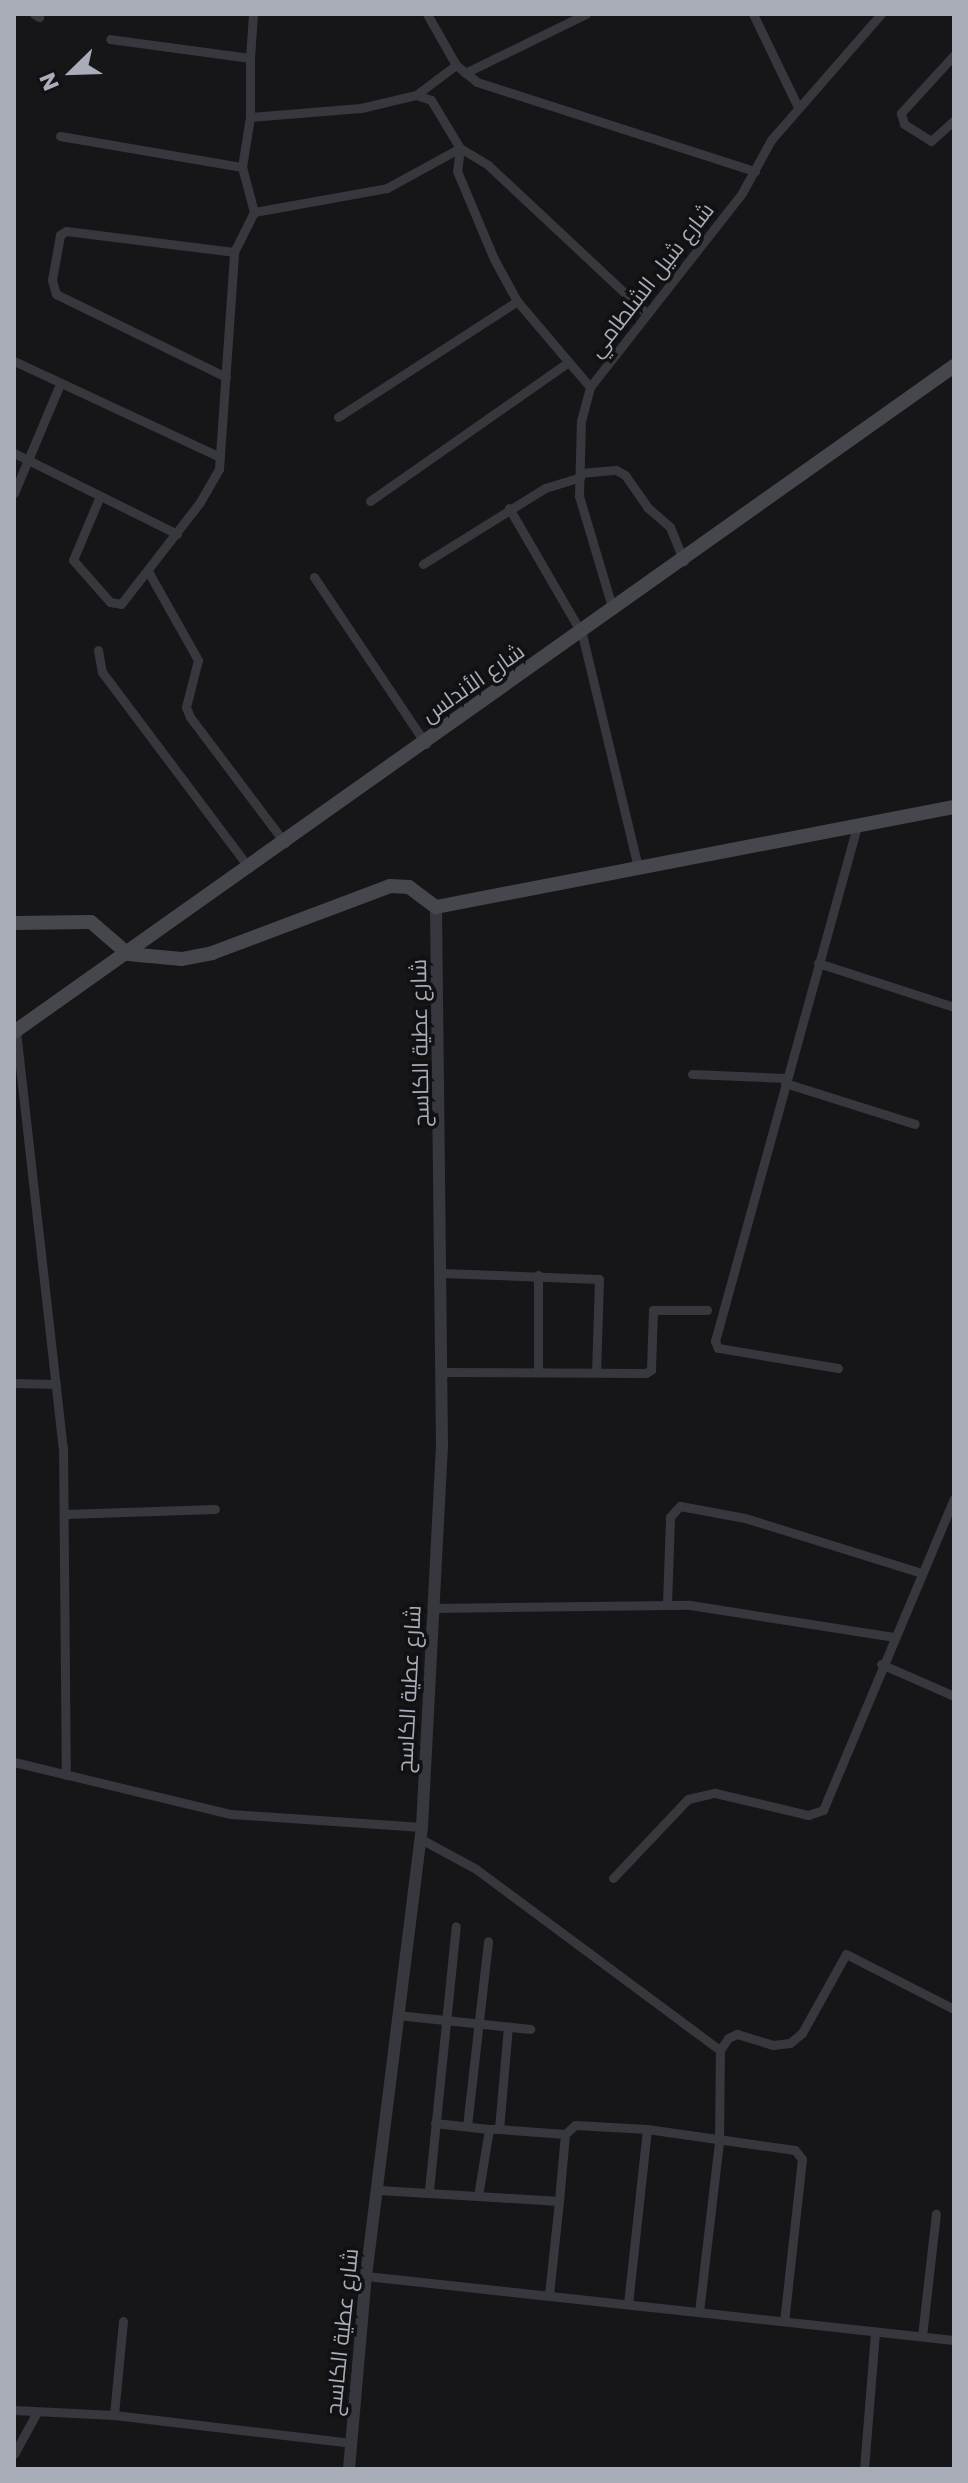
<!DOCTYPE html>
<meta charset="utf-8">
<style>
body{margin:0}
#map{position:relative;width:968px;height:2483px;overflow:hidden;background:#161618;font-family:Poppins,Cairo,sans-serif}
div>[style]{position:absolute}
.minor>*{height:9px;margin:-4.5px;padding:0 4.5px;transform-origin:4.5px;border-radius:4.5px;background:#37383d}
.tertiary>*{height:12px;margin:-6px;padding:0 6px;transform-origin:6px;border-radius:6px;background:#37383d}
.secondary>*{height:14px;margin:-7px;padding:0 7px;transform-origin:7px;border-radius:7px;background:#45474d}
span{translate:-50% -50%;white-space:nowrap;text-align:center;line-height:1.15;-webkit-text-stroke:7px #111113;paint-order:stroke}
.street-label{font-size:22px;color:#a8adb8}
.frame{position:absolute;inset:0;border:16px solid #a8adb8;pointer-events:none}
.north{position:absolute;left:32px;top:32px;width:80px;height:80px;-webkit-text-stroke:6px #111113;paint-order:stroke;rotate:247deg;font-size:22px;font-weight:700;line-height:32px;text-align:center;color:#a8adb8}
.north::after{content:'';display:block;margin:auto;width:28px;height:36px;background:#a8adb8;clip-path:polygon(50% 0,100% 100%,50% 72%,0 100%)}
</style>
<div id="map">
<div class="minor">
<i style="left:34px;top:14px;width:6px;rotate:31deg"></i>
<i style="left:427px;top:14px;width:59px;rotate:60.4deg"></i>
<i style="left:456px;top:65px;width:27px;rotate:39deg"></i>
<i style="left:477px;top:82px;width:292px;rotate:17.8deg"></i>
<i style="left:753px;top:14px;width:103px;rotate:64.2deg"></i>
<i style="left:954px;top:55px;width:79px;rotate:132.4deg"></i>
<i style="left:901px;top:113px;width:11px;rotate:75deg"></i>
<i style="left:904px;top:124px;width:32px;rotate:32deg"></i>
<i style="left:931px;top:141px;width:31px;rotate:-42deg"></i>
<i style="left:250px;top:58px;width:44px;rotate:-86.1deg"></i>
<i style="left:465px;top:73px;width:135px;rotate:-26deg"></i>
<i style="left:416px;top:95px;width:16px;rotate:18deg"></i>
<i style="left:431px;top:100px;width:56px;rotate:58.9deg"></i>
<i style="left:460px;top:148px;width:33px;rotate:31deg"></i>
<i style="left:488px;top:165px;width:218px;rotate:43.1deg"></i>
<i style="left:250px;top:117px;width:111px;rotate:-4.6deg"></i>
<i style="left:361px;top:108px;width:57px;rotate:-13.3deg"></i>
<i style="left:416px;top:95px;width:50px;rotate:-36.9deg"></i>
<i style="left:60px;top:136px;width:185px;rotate:9.7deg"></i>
<i style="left:460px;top:148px;width:23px;rotate:97deg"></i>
<i style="left:457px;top:171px;width:95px;rotate:67.2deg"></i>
<i style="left:494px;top:259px;width:48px;rotate:61.3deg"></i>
<i style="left:517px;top:301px;width:113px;rotate:49.7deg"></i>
<i style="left:254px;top:212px;width:135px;rotate:-10.2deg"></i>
<i style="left:387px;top:188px;width:83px;rotate:-28.7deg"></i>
<i style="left:14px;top:361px;width:227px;rotate:25deg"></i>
<i style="left:226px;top:377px;width:189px;rotate:-154deg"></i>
<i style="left:56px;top:294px;width:15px;rotate:-106deg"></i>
<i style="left:52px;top:280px;width:46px;rotate:-79.9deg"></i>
<i style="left:60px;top:235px;width:7px;rotate:-34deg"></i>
<i style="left:66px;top:231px;width:169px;rotate:7.1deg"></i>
<i style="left:338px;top:417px;width:213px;rotate:-32.9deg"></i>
<i style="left:14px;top:453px;width:182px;rotate:26.4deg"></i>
<i style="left:580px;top:473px;width:36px;rotate:-5deg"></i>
<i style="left:616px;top:470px;width:10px;rotate:29deg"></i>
<i style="left:625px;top:475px;width:39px;rotate:55deg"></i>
<i style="left:647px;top:507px;width:30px;rotate:41deg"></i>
<i style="left:670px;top:527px;width:37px;rotate:68deg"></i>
<i style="left:14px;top:493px;width:118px;rotate:-67.1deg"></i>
<i style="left:100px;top:496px;width:69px;rotate:112.9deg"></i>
<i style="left:73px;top:560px;width:56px;rotate:48.6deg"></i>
<i style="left:110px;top:602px;width:11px;rotate:10deg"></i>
<i style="left:121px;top:604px;width:129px;rotate:-52.2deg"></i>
<i style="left:200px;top:502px;width:38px;rotate:-60deg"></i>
<i style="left:219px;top:469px;width:218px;rotate:-86deg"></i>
<i style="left:234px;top:252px;width:45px;rotate:-63.4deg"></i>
<i style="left:254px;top:212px;width:47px;rotate:-104.9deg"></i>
<i style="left:242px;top:167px;width:51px;rotate:-80.9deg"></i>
<i style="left:250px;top:117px;width:59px;rotate:-90deg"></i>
<i style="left:250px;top:58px;width:141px;rotate:-172.3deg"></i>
<i style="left:370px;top:501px;width:241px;rotate:-35deg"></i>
<i style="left:509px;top:508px;width:146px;rotate:59.9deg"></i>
<i style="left:582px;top:634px;width:240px;rotate:76.5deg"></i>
<i style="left:423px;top:564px;width:144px;rotate:-31.9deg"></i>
<i style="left:545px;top:488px;width:37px;rotate:-17deg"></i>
<i style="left:149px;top:573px;width:100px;rotate:60.6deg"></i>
<i style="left:198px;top:660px;width:49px;rotate:104.3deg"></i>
<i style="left:186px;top:707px;width:11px;rotate:68deg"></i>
<i style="left:190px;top:717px;width:158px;rotate:53deg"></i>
<i style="left:314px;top:577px;width:201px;rotate:56.2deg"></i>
<i style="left:613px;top:610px;width:119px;rotate:-106.6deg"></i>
<i style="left:579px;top:496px;width:75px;rotate:-88.5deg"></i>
<i style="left:581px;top:421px;width:35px;rotate:-75deg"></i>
<i style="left:590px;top:387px;width:246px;rotate:-51.9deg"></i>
<i style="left:742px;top:193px;width:60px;rotate:-61.3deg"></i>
<i style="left:771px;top:140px;width:167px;rotate:-48.9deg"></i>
<i style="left:98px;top:650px;width:22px;rotate:80deg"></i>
<i style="left:102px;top:672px;width:245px;rotate:53.1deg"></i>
<i style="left:818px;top:963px;width:143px;rotate:17.9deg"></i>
<i style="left:16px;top:1031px;width:420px;rotate:83.6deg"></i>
<i style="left:63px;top:1448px;width:327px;rotate:89.5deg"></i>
<i style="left:692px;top:1074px;width:94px;rotate:2.4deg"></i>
<i style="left:785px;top:1083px;width:136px;rotate:17.5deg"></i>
<i style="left:443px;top:1273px;width:156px;rotate:2.2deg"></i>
<i style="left:599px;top:1279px;width:93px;rotate:91.8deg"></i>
<i style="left:838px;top:1368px;width:122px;rotate:-170.5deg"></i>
<i style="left:718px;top:1348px;width:8px;rotate:-113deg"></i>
<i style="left:715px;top:1341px;width:534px;rotate:-74.58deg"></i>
<i style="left:442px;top:1372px;width:204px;rotate:0.3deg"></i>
<i style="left:646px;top:1373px;width:6px;rotate:-31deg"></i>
<i style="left:651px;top:1370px;width:60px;rotate:-88.1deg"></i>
<i style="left:653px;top:1310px;width:54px"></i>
<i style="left:538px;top:1372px;width:97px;rotate:-90deg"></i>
<i style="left:14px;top:1383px;width:42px;rotate:1.4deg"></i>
<i style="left:65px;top:1514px;width:150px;rotate:-1.9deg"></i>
<i style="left:667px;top:1604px;width:87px;rotate:-88deg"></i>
<i style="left:670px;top:1517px;width:15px;rotate:-48deg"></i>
<i style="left:680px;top:1506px;width:66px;rotate:10.5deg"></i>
<i style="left:745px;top:1518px;width:185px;rotate:17.3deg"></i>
<i style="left:433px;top:1608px;width:257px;rotate:-0.7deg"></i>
<i style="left:690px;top:1605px;width:206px;rotate:8.9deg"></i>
<i style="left:881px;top:1664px;width:80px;rotate:23.7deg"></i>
<i style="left:14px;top:1762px;width:223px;rotate:13.5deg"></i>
<i style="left:231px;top:1814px;width:191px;rotate:3.9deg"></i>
<i style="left:419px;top:1838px;width:65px;rotate:28.5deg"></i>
<i style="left:476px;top:1869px;width:304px;rotate:36.6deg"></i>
<i style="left:613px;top:1878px;width:109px;rotate:-46.5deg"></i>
<i style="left:688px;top:1799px;width:28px;rotate:-13deg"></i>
<i style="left:715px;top:1793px;width:96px;rotate:13.3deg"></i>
<i style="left:808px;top:1815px;width:16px;rotate:-18deg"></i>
<i style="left:823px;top:1810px;width:338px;rotate:-67.2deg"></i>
<i style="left:397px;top:2015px;width:134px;rotate:6deg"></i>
<i style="left:435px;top:2123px;width:54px;rotate:6.3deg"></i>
<i style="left:467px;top:2126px;width:186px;rotate:-83.5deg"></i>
<i style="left:499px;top:2129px;width:66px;rotate:4.3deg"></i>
<i style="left:379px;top:2190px;width:180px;rotate:3.5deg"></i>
<i style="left:559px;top:2201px;width:95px;rotate:96.1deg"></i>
<i style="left:429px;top:2190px;width:265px;rotate:-84.2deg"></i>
<i style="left:478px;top:2196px;width:68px;rotate:-80.7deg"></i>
<i style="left:489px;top:2129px;width:10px"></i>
<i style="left:499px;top:2129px;width:103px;rotate:-85deg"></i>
<i style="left:559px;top:2201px;width:67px;rotate:-84.9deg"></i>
<i style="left:565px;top:2134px;width:13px;rotate:-42deg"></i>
<i style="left:575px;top:2125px;width:72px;rotate:3.2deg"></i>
<i style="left:647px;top:2129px;width:149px;rotate:8.1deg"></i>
<i style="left:795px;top:2150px;width:11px;rotate:52deg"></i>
<i style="left:802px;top:2159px;width:163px;rotate:96.3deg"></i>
<i style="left:366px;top:2276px;width:591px;rotate:6.21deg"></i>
<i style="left:628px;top:2304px;width:176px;rotate:-83.8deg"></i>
<i style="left:699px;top:2312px;width:172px;rotate:-83.3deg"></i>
<i style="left:719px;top:2141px;width:91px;rotate:-89.4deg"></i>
<i style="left:720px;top:2050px;width:14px;rotate:-56deg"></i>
<i style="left:728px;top:2038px;width:10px;rotate:-24deg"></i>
<i style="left:737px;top:2034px;width:38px;rotate:17deg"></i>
<i style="left:773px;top:2045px;width:17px;rotate:-7deg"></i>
<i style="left:790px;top:2043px;width:16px;rotate:-40deg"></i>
<i style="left:802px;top:2033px;width:90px;rotate:-60.9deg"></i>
<i style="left:846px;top:1954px;width:121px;rotate:27deg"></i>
<i style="left:123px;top:2321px;width:94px;rotate:95.5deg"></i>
<i style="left:114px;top:2415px;width:239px;rotate:6.7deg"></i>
<i style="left:922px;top:2336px;width:123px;rotate:-83.5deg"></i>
<i style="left:14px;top:2410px;width:100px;rotate:2.9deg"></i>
<i style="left:14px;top:2454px;width:46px;rotate:-61.2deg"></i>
<i style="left:864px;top:2469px;width:138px;rotate:-85.4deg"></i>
</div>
<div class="tertiary">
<i style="left:349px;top:2469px;width:194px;rotate:-85deg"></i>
<i style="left:366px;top:2276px;width:452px;rotate:-82.9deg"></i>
<i style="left:422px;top:1827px;width:383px;rotate:-87deg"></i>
<i style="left:442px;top:1445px;width:538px;rotate:-90.64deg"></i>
</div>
<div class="secondary">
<i style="left:14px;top:923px;width:77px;rotate:-0.7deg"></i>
<i style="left:91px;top:922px;width:49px;rotate:40.9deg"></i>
<i style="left:128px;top:954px;width:54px;rotate:5.3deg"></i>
<i style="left:182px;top:959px;width:31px;rotate:-11deg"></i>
<i style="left:212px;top:953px;width:190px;rotate:-20.6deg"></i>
<i style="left:390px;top:886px;width:19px;rotate:3deg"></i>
<i style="left:409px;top:887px;width:34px;rotate:37deg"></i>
<i style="left:436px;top:907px;width:528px;rotate:-10.93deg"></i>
<i style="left:14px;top:1032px;width:1152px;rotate:-35.32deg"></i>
</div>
<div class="street-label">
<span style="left:651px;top:280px;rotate:-52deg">شارع شيل الشلطامي</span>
<span style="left:473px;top:683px;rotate:-35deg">شارع الأندلس</span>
<span style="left:420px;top:1043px;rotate:-91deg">شارع عطية الكاسح</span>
<span style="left:409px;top:1689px;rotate:-87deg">شارع عطية الكاسح</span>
<span style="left:342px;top:2332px;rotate:-84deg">شارع عطية الكاسح</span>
</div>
<div class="frame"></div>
<div class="north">N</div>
</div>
